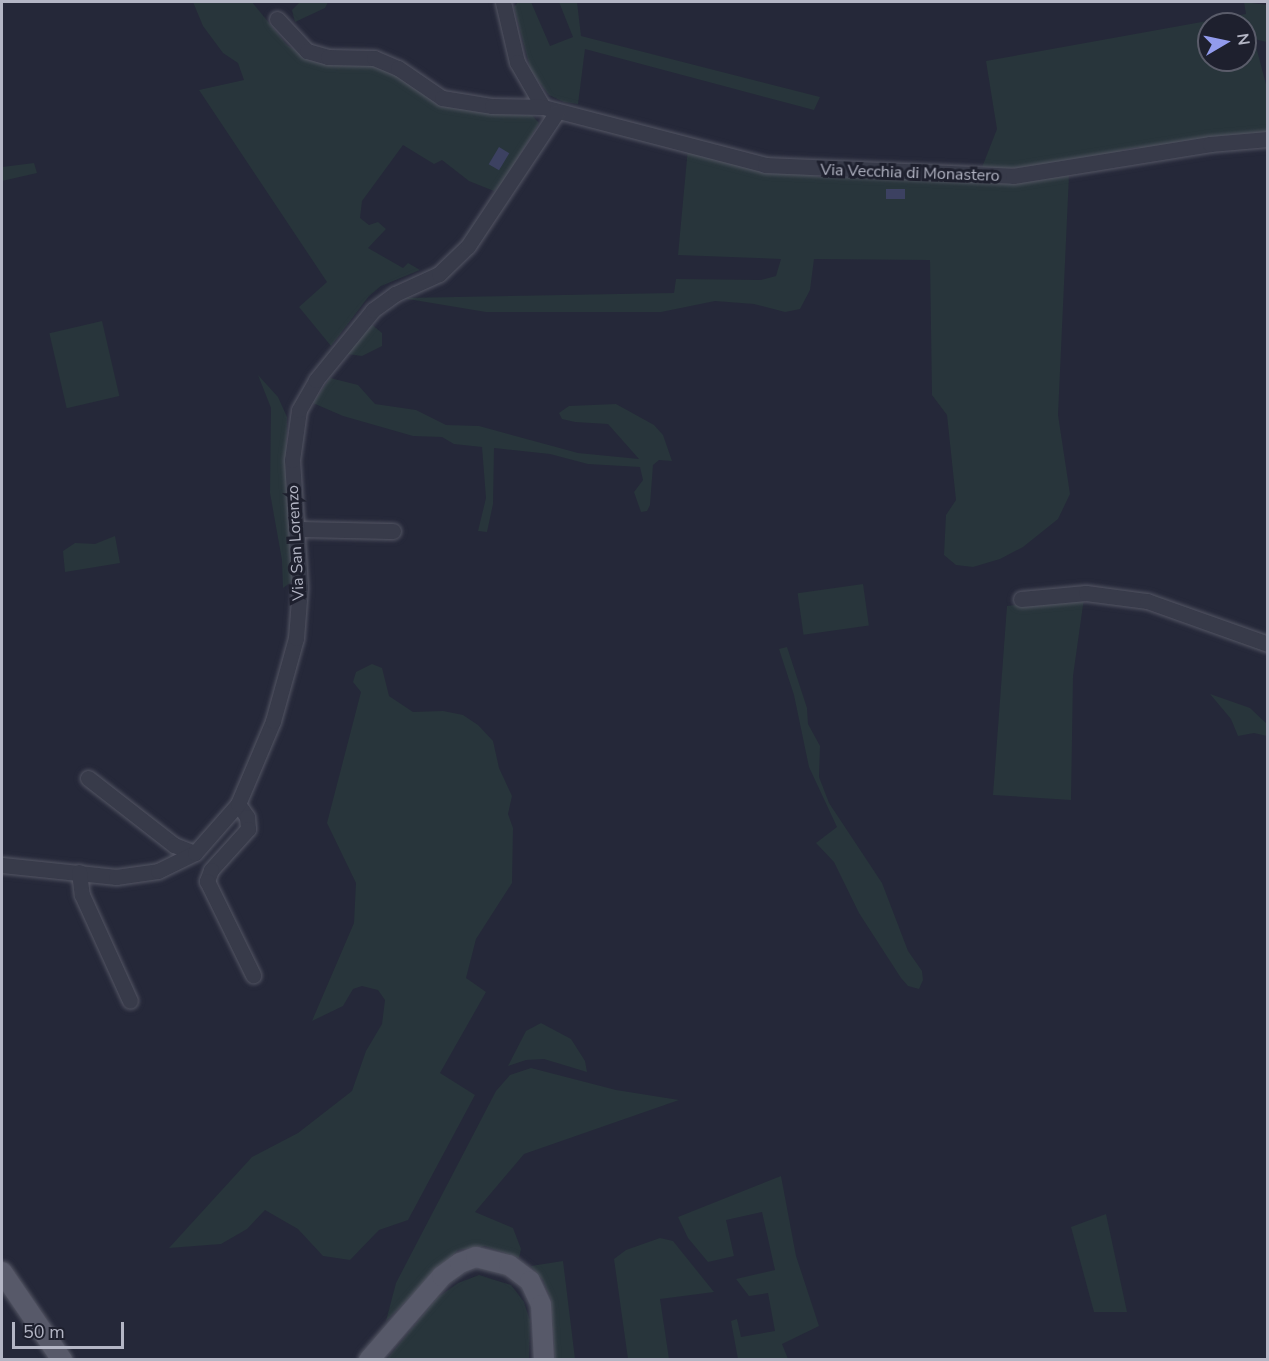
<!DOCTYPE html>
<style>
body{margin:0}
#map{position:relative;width:1269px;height:1361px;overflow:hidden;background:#252839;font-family:"Nunito Sans",sans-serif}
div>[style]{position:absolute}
.green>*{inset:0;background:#28353b;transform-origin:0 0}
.water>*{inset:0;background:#3c4161;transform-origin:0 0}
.roads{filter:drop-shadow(0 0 2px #545664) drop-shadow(0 0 2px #545664)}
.minor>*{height:15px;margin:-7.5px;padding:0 7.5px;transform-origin:7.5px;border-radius:7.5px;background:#383b4a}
.major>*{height:20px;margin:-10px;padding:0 10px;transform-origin:10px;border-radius:10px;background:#575969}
span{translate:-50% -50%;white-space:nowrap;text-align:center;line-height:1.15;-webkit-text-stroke:6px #1e202e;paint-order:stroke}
.street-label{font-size:16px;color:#b4b6c5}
.frame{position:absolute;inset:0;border:3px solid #b4b6c5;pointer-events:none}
.north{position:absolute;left:1197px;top:12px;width:60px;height:60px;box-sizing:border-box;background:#1e202e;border:2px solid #5a5c6a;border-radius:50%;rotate:81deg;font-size:16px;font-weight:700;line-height:24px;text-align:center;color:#b4b6c5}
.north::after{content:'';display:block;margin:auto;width:21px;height:27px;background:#929bed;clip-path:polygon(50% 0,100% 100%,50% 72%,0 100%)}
.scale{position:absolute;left:12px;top:1322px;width:112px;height:27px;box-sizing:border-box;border:3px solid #b4b6c5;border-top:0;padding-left:8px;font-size:18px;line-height:21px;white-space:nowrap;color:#b4b6c5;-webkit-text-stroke:4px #1e202e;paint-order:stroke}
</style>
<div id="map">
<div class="green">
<i style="clip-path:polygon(193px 2px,252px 2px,287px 45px,316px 62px,368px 63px,383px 68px,452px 108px,532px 115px,539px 123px,501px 186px,494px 191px,469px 181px,442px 160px,434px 164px,403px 145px,362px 201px,360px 218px,369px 225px,378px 222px,386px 229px,368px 248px,403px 268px,408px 263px,420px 270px,381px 286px,369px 296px,331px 346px,299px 307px,327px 282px,199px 90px,244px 80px,238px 63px,223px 53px,203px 26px)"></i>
<i style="clip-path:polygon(300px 2px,328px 2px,325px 8px,295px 22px,292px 10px)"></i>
<i style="clip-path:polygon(518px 2px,531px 2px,550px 46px,573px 37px,559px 2px,577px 2px,581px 36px,820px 97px,814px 110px,585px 49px,578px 104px,564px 102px,549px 95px,531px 71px,514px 7px)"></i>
<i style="clip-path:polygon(evenodd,1244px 2px,1267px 5px,1267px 42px,1254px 39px,1267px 88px,1267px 132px,1144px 151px,1138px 147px,1122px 150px,1121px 156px,1055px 167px,981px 170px,997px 129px,986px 61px,1246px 14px,1244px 2px,1209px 24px,1245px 24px,1245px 60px,1209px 60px,1209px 24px)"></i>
<i style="clip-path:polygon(688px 148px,820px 177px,1032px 180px,1069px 175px,1058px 415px,1070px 494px,1058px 519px,1023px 547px,1000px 559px,973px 567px,956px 565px,944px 555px,946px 515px,956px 500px,947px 415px,932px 395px,930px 260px,814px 259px,810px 290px,800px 309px,785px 312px,754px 304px,715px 301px,661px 312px,486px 312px,402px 298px,674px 293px,676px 279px,761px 280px,776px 276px,781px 259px,678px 255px)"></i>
<i style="clip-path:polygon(34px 163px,37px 173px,2px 181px,2px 167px)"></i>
<i style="left:102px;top:321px;width:77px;height:54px;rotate:77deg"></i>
<i style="clip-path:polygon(370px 323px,382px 333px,382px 346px,362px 356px,347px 354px)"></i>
<i style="clip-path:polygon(258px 375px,278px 397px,287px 417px,286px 467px,294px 580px,283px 588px,282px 560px,270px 493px,271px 408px)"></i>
<i style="clip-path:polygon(330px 378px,358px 385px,375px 404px,416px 410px,446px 425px,479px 426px,578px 453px,639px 459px,608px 424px,575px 422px,562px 419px,559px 413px,569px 406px,616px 404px,654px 425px,663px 435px,672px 461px,659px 460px,653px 465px,650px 505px,647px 511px,641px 512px,634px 492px,643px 480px,640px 467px,588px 464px,550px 454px,494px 448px,493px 504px,487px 532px,478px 531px,486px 498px,482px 447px,454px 444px,442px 437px,413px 436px,343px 416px,313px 403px)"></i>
<i style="clip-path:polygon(115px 536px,120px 563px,65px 572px,63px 551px,75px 543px,95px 544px)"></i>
<i style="left:863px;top:584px;width:42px;height:66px;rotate:82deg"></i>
<i style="clip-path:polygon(1084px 598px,1073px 676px,1071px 800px,993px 795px,1007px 606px)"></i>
<i style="clip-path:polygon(787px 647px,807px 708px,808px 724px,820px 746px,819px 777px,829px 803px,882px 883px,908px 951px,922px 971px,923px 980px,919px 989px,908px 986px,901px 978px,859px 913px,834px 862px,816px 843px,837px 827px,809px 767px,794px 695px,779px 649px)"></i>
<i style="clip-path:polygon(372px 664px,382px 668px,389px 696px,413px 712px,443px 711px,463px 715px,478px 725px,493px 741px,499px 768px,512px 796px,508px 814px,513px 828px,512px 883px,476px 939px,466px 978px,486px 992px,440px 1073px,475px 1095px,408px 1220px,379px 1230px,350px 1260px,323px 1256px,298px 1229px,265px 1210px,247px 1229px,221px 1244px,169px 1248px,252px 1157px,298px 1133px,352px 1091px,366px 1051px,382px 1024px,385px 1000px,378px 990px,362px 986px,353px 989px,343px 1006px,312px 1021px,354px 923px,356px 883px,327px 823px,361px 692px,353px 682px,356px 672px)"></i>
<i style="clip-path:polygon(1210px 694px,1250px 708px,1267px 724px,1267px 736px,1254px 733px,1238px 736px,1231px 719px)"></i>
<i style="clip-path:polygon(541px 1023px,571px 1039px,585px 1061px,587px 1072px,544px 1059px,526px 1060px,508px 1066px,526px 1031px)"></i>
<i style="clip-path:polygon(531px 1068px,616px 1090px,679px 1100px,524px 1154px,475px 1212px,513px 1228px,521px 1249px,519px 1258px,485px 1246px,458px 1250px,386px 1321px,396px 1283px,496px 1091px,510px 1075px)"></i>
<i style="clip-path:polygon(781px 1176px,796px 1256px,819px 1326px,782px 1344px,788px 1359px,738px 1359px,731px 1321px,737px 1319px,741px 1337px,775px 1331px,768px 1293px,749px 1296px,736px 1279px,775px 1270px,762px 1212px,726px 1220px,734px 1256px,708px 1262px,688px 1238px,678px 1217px)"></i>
<i style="clip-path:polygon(1106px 1214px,1127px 1312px,1094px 1312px,1071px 1227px)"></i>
<i style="clip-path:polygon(660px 1238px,673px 1241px,714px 1292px,660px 1299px,669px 1359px,628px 1359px,614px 1259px,626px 1250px)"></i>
<i style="clip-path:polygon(563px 1261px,575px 1359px,555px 1359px,551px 1299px,543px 1280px,531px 1266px)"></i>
<i style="clip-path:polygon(479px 1275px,511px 1285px,524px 1302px,530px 1321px,529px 1359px,387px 1359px,437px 1298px,458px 1283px)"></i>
</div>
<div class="water">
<i style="left:499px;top:147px;width:12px;height:20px;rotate:31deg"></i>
<i style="left:886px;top:189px;width:19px;height:10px"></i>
</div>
<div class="roads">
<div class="minor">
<i style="left:503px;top:2px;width:62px;rotate:76.9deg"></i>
<i style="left:517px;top:62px;width:52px;rotate:60deg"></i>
<i style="left:543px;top:107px;width:229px;rotate:14.6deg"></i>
<i style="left:765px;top:165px;width:248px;rotate:2.5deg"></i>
<i style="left:1013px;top:176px;width:200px;rotate:-9.2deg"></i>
<i style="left:1210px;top:144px;width:58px;rotate:-4.9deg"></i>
<i style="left:277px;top:19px;width:44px;rotate:46.8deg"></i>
<i style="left:307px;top:51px;width:22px;rotate:16deg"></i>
<i style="left:328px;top:57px;width:46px;rotate:1.2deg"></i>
<i style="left:374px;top:58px;width:26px;rotate:23deg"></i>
<i style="left:398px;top:68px;width:53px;rotate:34.3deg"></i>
<i style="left:442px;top:98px;width:51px;rotate:9.1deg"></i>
<i style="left:492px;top:106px;width:51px;rotate:1.1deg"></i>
<i style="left:297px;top:529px;width:96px;rotate:1.2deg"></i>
<i style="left:1021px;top:599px;width:65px;rotate:-5.3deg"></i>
<i style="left:1086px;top:593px;width:62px;rotate:7.5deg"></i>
<i style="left:1147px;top:601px;width:128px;rotate:19.6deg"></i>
<i style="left:88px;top:778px;width:109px;rotate:37.9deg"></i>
<i style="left:174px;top:845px;width:22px;rotate:21deg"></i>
<i style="left:238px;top:804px;width:16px;rotate:55deg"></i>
<i style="left:247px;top:817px;width:12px;rotate:85deg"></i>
<i style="left:248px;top:829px;width:55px;rotate:132.1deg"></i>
<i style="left:211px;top:870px;width:12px;rotate:110deg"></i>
<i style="left:207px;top:881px;width:105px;rotate:63.9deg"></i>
<i style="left:2px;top:865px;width:115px;rotate:6deg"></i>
<i style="left:116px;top:877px;width:42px;rotate:-8.1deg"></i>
<i style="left:158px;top:871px;width:41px;rotate:-25.9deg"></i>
<i style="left:195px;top:853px;width:65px;rotate:-48.7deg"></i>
<i style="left:238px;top:804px;width:90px;rotate:-67.1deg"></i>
<i style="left:273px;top:721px;width:86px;rotate:-74.5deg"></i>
<i style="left:296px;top:638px;width:51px;rotate:-85.5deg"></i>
<i style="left:300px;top:587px;width:127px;rotate:-93.6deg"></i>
<i style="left:292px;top:460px;width:50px;rotate:-82deg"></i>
<i style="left:299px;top:410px;width:34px;rotate:-60deg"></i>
<i style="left:316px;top:380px;width:90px;rotate:-50.8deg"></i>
<i style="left:373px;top:310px;width:27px;rotate:-36deg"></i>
<i style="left:395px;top:294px;width:48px;rotate:-24.4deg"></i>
<i style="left:439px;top:274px;width:40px;rotate:-44deg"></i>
<i style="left:468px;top:246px;width:161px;rotate:-56.4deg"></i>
<i style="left:79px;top:872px;width:23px;rotate:83deg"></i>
<i style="left:82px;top:895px;width:116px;rotate:65.6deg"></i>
</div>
<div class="major">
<i style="left:2px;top:1272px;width:107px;rotate:55.7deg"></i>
<i style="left:369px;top:1360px;width:111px;rotate:-49deg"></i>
<i style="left:442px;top:1276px;width:22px;rotate:-36deg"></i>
<i style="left:460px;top:1263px;width:17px;rotate:-21deg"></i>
<i style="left:476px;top:1257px;width:34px;rotate:14deg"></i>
<i style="left:509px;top:1265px;width:26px;rotate:37deg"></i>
<i style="left:530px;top:1281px;width:26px;rotate:65deg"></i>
<i style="left:541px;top:1305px;width:55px;rotate:86.9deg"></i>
</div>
</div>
<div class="street-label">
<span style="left:910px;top:173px;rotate:2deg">Via Vecchia di Monastero</span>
<span style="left:296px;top:543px;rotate:-93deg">Via San Lorenzo</span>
</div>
<div class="frame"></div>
<div class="north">N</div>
<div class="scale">50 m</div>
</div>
